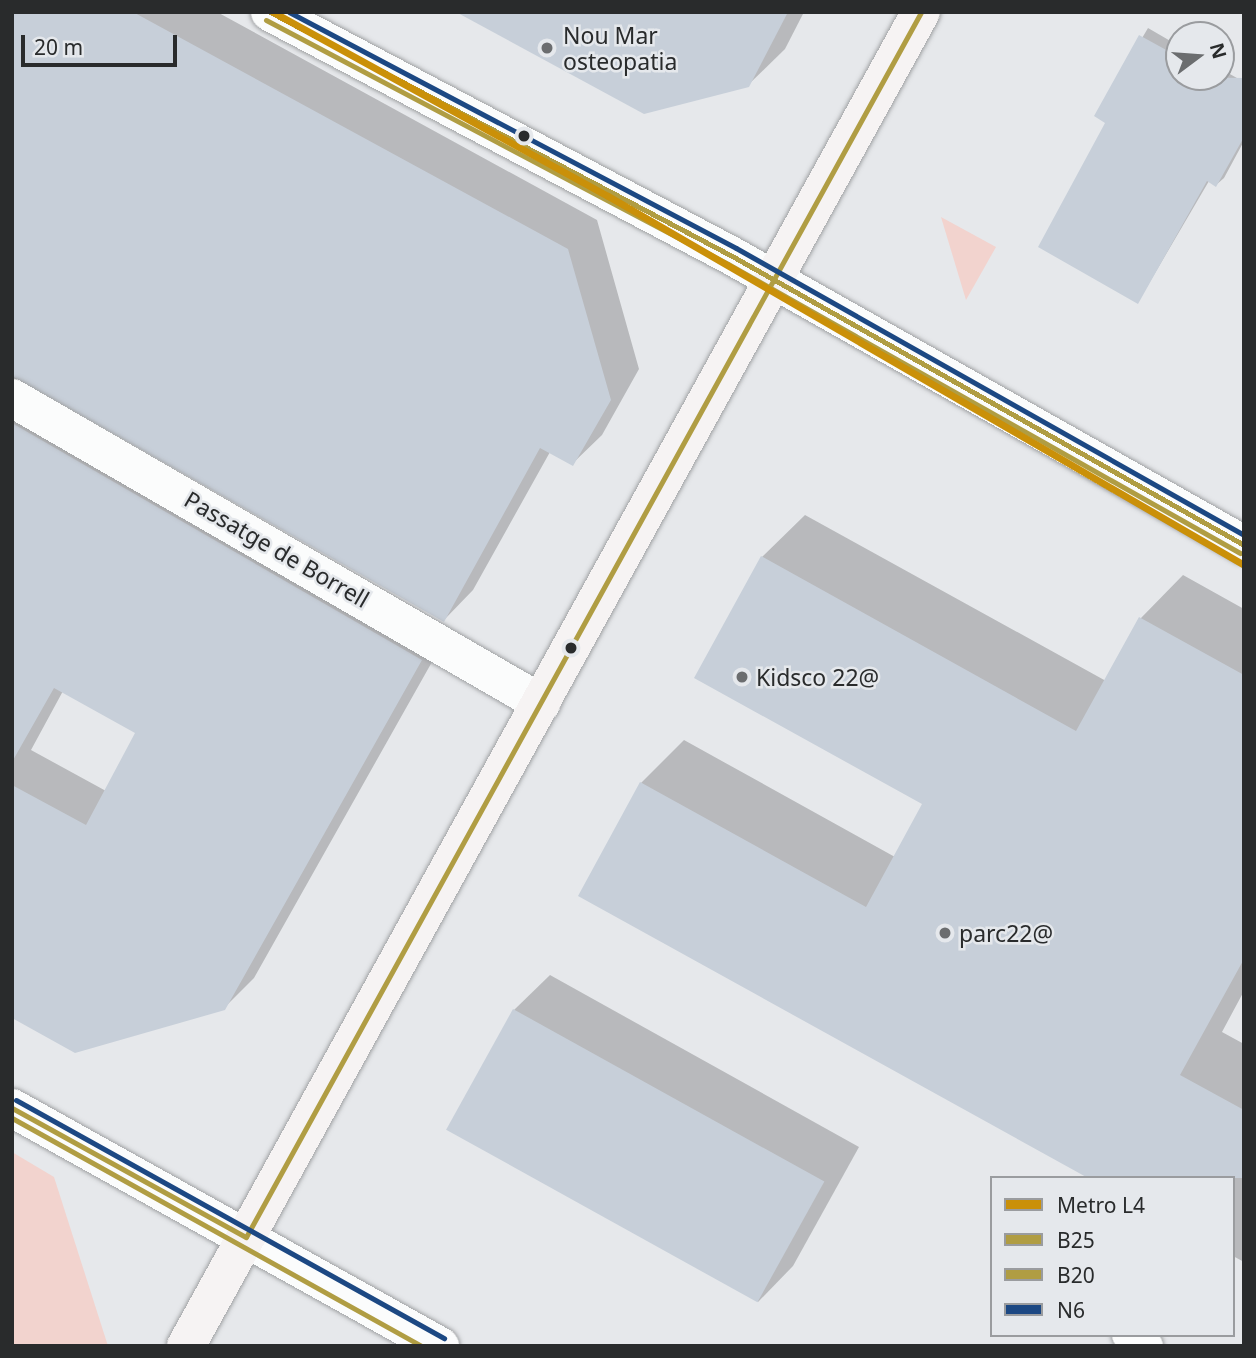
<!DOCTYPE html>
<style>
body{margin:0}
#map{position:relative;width:1256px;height:1358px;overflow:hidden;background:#e6e8eb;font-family:"Noto Sans",sans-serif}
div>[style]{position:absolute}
.green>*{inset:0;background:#f2d3ce}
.shadow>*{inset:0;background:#0003}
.building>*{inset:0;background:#c7cfd9;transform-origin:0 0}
.roads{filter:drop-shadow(0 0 2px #a0a2a4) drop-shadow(0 0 2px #a0a2a4)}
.service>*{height:32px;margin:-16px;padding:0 16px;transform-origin:16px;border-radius:16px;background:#fbfcfc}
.minor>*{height:38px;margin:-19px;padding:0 19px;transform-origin:19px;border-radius:19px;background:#fbfcfc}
.tertiary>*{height:38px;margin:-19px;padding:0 19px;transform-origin:19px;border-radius:19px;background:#fbfcfc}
.secondary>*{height:38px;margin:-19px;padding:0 19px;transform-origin:19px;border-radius:19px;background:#f6f3f3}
.bus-1>*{height:5px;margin:-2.5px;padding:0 2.5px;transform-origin:2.5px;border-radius:2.5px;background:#b09d43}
.bus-2>*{height:5px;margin:-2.5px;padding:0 2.5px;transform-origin:2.5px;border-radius:2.5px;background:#b09d43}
.bus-3>*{height:5px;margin:-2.5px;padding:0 2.5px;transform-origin:2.5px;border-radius:2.5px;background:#1c4883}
.metro-1>*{height:7px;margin:-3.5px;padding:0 3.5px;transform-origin:3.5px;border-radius:3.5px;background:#ca9009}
.dots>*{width:19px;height:19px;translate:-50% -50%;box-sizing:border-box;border:4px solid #e5e8ec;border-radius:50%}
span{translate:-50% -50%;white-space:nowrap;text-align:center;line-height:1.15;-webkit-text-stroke:5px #e5e8ec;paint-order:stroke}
.poi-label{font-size:23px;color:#292b2c}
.left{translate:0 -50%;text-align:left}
.street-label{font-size:23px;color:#292b2c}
.frame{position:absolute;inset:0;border:14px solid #292b2c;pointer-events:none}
.legend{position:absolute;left:990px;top:1176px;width:245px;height:161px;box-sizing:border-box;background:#e5e8ec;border:2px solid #9a9c9f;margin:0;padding:9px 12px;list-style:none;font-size:21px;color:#292b2c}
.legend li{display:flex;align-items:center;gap:14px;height:35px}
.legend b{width:35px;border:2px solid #9a9c9f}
.north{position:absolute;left:1165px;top:21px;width:70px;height:70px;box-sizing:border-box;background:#e5e8ec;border:2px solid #9a9c9f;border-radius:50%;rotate:74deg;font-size:19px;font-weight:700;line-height:28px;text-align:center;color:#292b2c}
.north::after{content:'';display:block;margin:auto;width:24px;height:32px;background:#6b6d6f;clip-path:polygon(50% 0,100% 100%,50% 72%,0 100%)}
.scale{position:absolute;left:21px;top:35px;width:156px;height:32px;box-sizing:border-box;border:4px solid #292b2c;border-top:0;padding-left:9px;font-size:21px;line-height:24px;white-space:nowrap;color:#292b2c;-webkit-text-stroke:5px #e5e8ec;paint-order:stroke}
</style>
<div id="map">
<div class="green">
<i style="clip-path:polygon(941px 217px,996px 247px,966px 300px)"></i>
<i style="clip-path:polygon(12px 1152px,54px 1177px,108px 1346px,12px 1346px)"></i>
</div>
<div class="shadow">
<i style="clip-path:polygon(evenodd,12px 12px,217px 12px,597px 220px,639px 369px,602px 435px,572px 464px,550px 452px,473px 590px,444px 620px,19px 375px,30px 388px,450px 630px,254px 978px,224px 1008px,12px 1016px,12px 12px,63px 691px,138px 733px,106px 791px,31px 750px,63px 691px)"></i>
<i style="clip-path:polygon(460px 12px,804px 12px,785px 49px,748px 85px)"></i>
<i style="clip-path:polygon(1148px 28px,1179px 46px,1179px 77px,1221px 77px,1221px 69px,1244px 82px,1244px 141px,1224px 178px,1216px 185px,1209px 181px,1138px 302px,1107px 122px,1096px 116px)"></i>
<i style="clip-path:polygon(805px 515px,1106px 681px,1141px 618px,1183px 575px,1244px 609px,1244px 991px,1222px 1032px,1244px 1044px,1244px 1262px,1233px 1256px,1233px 1178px,641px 783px,684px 740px,895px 857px,925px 803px,762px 557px)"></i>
<i style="clip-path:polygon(550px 975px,859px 1147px,793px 1266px,758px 1302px,514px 1010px)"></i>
</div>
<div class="building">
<i style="clip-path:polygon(12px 12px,133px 12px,568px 249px,611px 400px,573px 466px,540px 448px,444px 622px,12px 376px)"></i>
<i style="clip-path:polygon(456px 12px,788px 12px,749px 87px,644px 114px)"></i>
<i style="clip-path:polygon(1139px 35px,1179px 57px,1179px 77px,1244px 78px,1244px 137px,1216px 187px,1207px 181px,1138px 304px,1038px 247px,1105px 123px,1094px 116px)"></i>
<i style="clip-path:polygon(12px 423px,422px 660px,225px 1010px,75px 1053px,12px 1018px,12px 785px,86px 825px,135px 733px,54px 688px,12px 762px)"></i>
<i style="clip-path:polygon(761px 556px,1076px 731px,1139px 617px,1244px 675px,1244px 959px,1180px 1075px,1244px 1110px,1244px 1178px,1088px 1178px,578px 896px,640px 782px,866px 907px,922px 804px,694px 678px)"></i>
<i style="left:513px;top:1009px;width:356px;height:138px;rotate:29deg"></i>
</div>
<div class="roads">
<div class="service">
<i style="left:1128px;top:1335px;width:22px;rotate:30deg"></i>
</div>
<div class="minor">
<i style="left:270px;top:12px;width:522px;rotate:27.84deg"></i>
<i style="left:732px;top:256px;width:588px;rotate:29.44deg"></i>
<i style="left:12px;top:398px;width:611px;rotate:29.97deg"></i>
</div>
<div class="tertiary">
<i style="left:12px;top:1108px;width:490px;rotate:29.1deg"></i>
</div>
<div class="secondary">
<i style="left:186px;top:1346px;width:1523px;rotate:-61.15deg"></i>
</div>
</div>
<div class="bus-1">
<i style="left:270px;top:12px;width:522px;rotate:27.84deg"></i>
<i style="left:732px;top:256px;width:588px;rotate:29.44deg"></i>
<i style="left:12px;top:1108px;width:267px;rotate:28.9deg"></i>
<i style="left:246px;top:1237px;width:1399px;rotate:-61.14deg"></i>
</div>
<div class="bus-2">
<i style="left:266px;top:20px;width:522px;rotate:27.84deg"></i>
<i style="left:728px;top:264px;width:588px;rotate:29.44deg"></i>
<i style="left:12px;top:1118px;width:469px;rotate:29.1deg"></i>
</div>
<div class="bus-3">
<i style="left:289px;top:12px;width:505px;rotate:27.83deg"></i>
<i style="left:736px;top:248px;width:583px;rotate:29.46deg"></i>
<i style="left:16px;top:1100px;width:490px;rotate:29.1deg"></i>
</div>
<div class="metro-1">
<i style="left:273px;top:12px;width:382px;rotate:28.8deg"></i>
<i style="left:608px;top:196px;width:735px;rotate:30.12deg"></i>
</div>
<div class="dots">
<i style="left:547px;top:48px;background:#6b6d6f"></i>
<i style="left:524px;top:136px;background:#292b2c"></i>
<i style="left:571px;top:648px;background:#292b2c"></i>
<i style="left:742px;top:677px;background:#6b6d6f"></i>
<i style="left:945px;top:933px;background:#6b6d6f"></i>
</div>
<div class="poi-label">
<span class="left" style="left:563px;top:48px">Nou Mar<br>osteopatia</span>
<span class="left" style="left:756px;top:677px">Kidsco 22@</span>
<span class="left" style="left:959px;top:933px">parc22@</span>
</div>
<div class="street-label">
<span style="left:277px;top:549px;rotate:30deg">Passatge de Borrell</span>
</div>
<div class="frame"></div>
<ul class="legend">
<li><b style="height:9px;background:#ca9009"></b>Metro L4</li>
<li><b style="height:9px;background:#b09d43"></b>B25</li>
<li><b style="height:9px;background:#b09d43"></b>B20</li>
<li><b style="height:9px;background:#1c4883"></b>N6</li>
</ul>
<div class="north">N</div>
<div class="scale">20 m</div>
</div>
